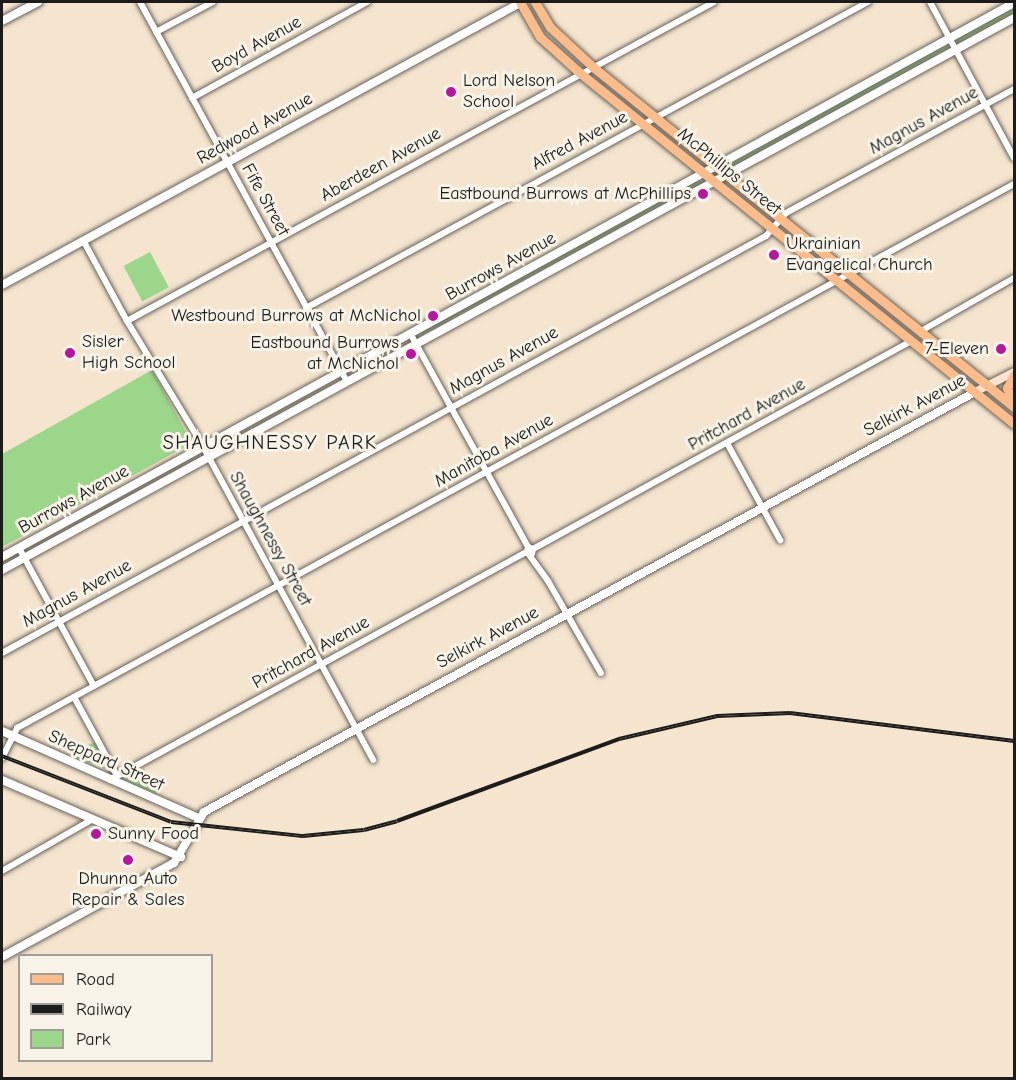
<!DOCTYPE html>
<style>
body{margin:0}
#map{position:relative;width:1016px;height:1080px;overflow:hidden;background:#f5e5ce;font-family:"Comic Neue",sans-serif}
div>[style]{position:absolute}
.green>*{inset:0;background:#9bd68a;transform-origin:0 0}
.roads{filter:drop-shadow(0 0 2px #68625a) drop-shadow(0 0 2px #68625a)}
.minor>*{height:6px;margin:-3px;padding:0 3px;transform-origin:3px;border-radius:3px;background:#fff}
.tertiary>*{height:8px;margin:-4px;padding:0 4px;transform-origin:4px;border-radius:4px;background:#fff}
.secondary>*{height:8px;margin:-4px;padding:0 4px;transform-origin:4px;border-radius:4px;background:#fde4d0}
.primary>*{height:9px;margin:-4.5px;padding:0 4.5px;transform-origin:4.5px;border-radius:4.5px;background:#f9bc8a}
.rail>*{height:4px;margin-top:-2px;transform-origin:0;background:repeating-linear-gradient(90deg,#f7f3e8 0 4.5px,#1c1c1c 0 9px);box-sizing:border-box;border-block:2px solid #1c1c1c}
.dots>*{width:16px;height:16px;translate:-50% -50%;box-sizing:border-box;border:3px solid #f7f3e8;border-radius:50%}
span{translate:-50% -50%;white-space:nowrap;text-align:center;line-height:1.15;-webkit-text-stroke:6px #f7f3e8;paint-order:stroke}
.street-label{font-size:18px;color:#1c1c1c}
.poi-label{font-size:18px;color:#1c1c1c}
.left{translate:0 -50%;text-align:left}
.right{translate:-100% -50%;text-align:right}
.neighbourhood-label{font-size:20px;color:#1c1c1c;letter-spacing:1.5px}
.frame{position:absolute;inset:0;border:3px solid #1c1c1c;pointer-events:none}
.legend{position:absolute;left:18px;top:954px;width:195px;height:108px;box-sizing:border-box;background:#f7f3e8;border:2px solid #9f9d96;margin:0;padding:8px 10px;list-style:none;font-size:18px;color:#1c1c1c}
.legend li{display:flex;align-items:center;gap:12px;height:30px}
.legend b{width:30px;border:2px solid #9f9d96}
</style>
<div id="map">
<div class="green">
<i style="clip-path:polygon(1014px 7px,1014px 15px,959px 44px,956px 43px,958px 38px)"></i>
<i style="clip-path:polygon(942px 46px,950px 48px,733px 167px,729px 165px)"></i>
<i style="clip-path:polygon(699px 180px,703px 183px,420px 335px,421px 332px)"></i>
<i style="left:150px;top:252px;width:40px;height:30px;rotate:62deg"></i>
<i style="clip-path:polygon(152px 370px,192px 443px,2px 547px,2px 454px)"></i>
<i style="clip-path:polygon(95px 742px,108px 765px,106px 769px,73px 757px,74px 751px)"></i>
<i style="clip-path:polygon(144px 768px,157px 793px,156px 794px,124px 780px)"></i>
</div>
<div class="roads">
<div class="minor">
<i style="left:140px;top:2px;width:433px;rotate:61.4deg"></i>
<i style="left:930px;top:2px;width:177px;rotate:61.7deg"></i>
<i style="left:156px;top:32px;width:64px;rotate:-27.8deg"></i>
<i style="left:192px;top:98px;width:200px;rotate:-28.7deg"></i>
<i style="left:83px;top:240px;width:92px;rotate:61.5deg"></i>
<i style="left:127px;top:321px;width:140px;rotate:58.7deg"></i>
<i style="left:200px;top:441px;width:363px;rotate:61.5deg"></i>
<i style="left:306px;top:308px;width:640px;rotate:-28.57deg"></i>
<i style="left:127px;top:321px;width:668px;rotate:-28.52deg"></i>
<i style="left:921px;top:331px;width:107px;rotate:-29.7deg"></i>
<i style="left:410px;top:333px;width:244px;rotate:61.1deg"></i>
<i style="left:727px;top:443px;width:111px;rotate:61.3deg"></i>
<i style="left:19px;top:548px;width:157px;rotate:61.5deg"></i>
<i style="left:533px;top:549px;width:432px;rotate:-28.8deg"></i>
<i style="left:532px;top:554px;width:5px;rotate:-79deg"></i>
<i style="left:533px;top:549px;width:5px;rotate:-158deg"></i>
<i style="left:528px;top:547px;width:5px;rotate:101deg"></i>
<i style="left:527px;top:552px;width:36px;rotate:54deg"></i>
<i style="left:548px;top:581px;width:106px;rotate:60.1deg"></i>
<i style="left:2px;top:653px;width:870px;rotate:-28.63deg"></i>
<i style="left:766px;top:236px;width:30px;rotate:-49deg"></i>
<i style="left:786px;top:213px;width:260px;rotate:-28.5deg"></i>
<i style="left:74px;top:697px;width:90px;rotate:61.4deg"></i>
<i style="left:2px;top:758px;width:34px;rotate:-63deg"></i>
<i style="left:17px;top:728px;width:1136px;rotate:-28.62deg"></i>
<i style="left:110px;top:780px;width:475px;rotate:-28.7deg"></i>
<i style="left:2px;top:871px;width:105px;rotate:-29.7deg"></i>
</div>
<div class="tertiary">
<i style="left:2px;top:21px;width:41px;rotate:-27.8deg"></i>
<i style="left:2px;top:285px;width:592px;rotate:-28.56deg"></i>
<i style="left:2px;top:557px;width:1154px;rotate:-28.7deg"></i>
<i style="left:2px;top:570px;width:1153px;rotate:-28.61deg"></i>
<i style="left:2px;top:731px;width:214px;rotate:23.9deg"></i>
<i style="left:2px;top:780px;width:195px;rotate:23.3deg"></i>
<i style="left:2px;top:957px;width:196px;rotate:-28.7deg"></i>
<i style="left:174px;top:863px;width:59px;rotate:-59.5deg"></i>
<i style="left:204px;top:812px;width:878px;rotate:-28.58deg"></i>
</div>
<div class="secondary">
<i style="left:975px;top:392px;width:44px;rotate:-27.1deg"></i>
</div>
<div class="primary">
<i style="left:520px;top:2px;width:40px;rotate:60.3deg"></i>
<i style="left:540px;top:37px;width:54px;rotate:42deg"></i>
<i style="left:580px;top:73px;width:558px;rotate:38.96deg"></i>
<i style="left:535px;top:2px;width:29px;rotate:59deg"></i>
<i style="left:550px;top:27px;width:59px;rotate:42.9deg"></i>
<i style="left:593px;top:67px;width:541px;rotate:38.92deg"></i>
<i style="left:1013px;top:403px;width:16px;rotate:-112deg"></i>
<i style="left:1007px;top:388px;width:15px;rotate:-62deg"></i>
</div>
</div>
<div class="rail">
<i style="left:2px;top:756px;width:181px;rotate:21.3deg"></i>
<i style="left:171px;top:822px;width:133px;rotate:6.1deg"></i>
<i style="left:303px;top:836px;width:61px;rotate:-5.6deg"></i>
<i style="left:364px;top:830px;width:34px;rotate:-15deg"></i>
<i style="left:397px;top:821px;width:237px;rotate:-20.3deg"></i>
<i style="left:619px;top:739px;width:101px;rotate:-13.2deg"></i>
<i style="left:717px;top:716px;width:73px;rotate:-2.4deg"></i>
<i style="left:790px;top:713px;width:226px;rotate:7.1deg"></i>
</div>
<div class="dots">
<i style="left:451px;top:92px;background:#b5179e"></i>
<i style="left:703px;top:194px;background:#b5179e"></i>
<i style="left:774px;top:255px;background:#b5179e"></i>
<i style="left:433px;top:316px;background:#b5179e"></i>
<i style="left:1001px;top:349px;background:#b5179e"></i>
<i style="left:70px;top:353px;background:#b5179e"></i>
<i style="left:411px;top:354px;background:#b5179e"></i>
<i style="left:96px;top:834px;background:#b5179e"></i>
<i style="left:128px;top:860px;background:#b5179e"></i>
</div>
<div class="street-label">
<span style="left:257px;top:45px;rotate:-29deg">Boyd Avenue</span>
<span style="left:924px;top:121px;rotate:-29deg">Magnus Avenue</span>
<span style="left:255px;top:129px;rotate:-29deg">Redwood Avenue</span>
<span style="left:580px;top:141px;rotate:-28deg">Alfred Avenue</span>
<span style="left:381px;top:165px;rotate:-29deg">Aberdeen Avenue</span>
<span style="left:729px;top:172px;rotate:39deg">McPhillips Street</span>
<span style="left:265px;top:200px;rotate:61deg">Fife Street</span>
<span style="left:501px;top:267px;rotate:-29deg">Burrows Avenue</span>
<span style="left:504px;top:361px;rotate:-29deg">Magnus Avenue</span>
<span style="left:915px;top:406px;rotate:-28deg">Selkirk Avenue</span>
<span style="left:747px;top:415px;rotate:-29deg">Pritchard Avenue</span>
<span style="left:494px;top:451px;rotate:-29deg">Manitoba Avenue</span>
<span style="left:74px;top:500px;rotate:-29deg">Burrows Avenue</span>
<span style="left:270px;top:539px;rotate:61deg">Shaughnessy Street</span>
<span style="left:77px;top:594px;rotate:-29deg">Magnus Avenue</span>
<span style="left:488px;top:638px;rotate:-28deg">Selkirk Avenue</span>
<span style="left:311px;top:653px;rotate:-29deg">Pritchard Avenue</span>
<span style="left:106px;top:761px;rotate:24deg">Sheppard Street</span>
</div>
<div class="poi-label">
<span class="left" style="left:463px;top:92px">Lord Nelson<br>School</span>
<span class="right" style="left:691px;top:194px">Eastbound Burrows at McPhillips</span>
<span class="left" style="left:786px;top:255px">Ukrainian<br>Evangelical Church</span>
<span class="right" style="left:421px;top:316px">Westbound Burrows at McNichol</span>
<span class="left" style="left:82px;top:353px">Sisler<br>High School</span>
<span class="right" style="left:399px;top:354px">Eastbound Burrows<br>at McNichol</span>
<span class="right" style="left:989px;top:349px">7-Eleven</span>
<span class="left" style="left:108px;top:834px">Sunny Food</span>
<span style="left:128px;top:890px">Dhunna Auto<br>Repair &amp; Sales</span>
</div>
<div class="neighbourhood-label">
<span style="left:270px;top:442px">SHAUGHNESSY PARK</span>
</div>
<div class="frame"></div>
<ul class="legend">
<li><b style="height:8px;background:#f9bc8a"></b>Road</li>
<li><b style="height:8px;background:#1c1c1c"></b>Railway</li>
<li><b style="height:16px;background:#9bd68a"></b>Park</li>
</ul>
</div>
